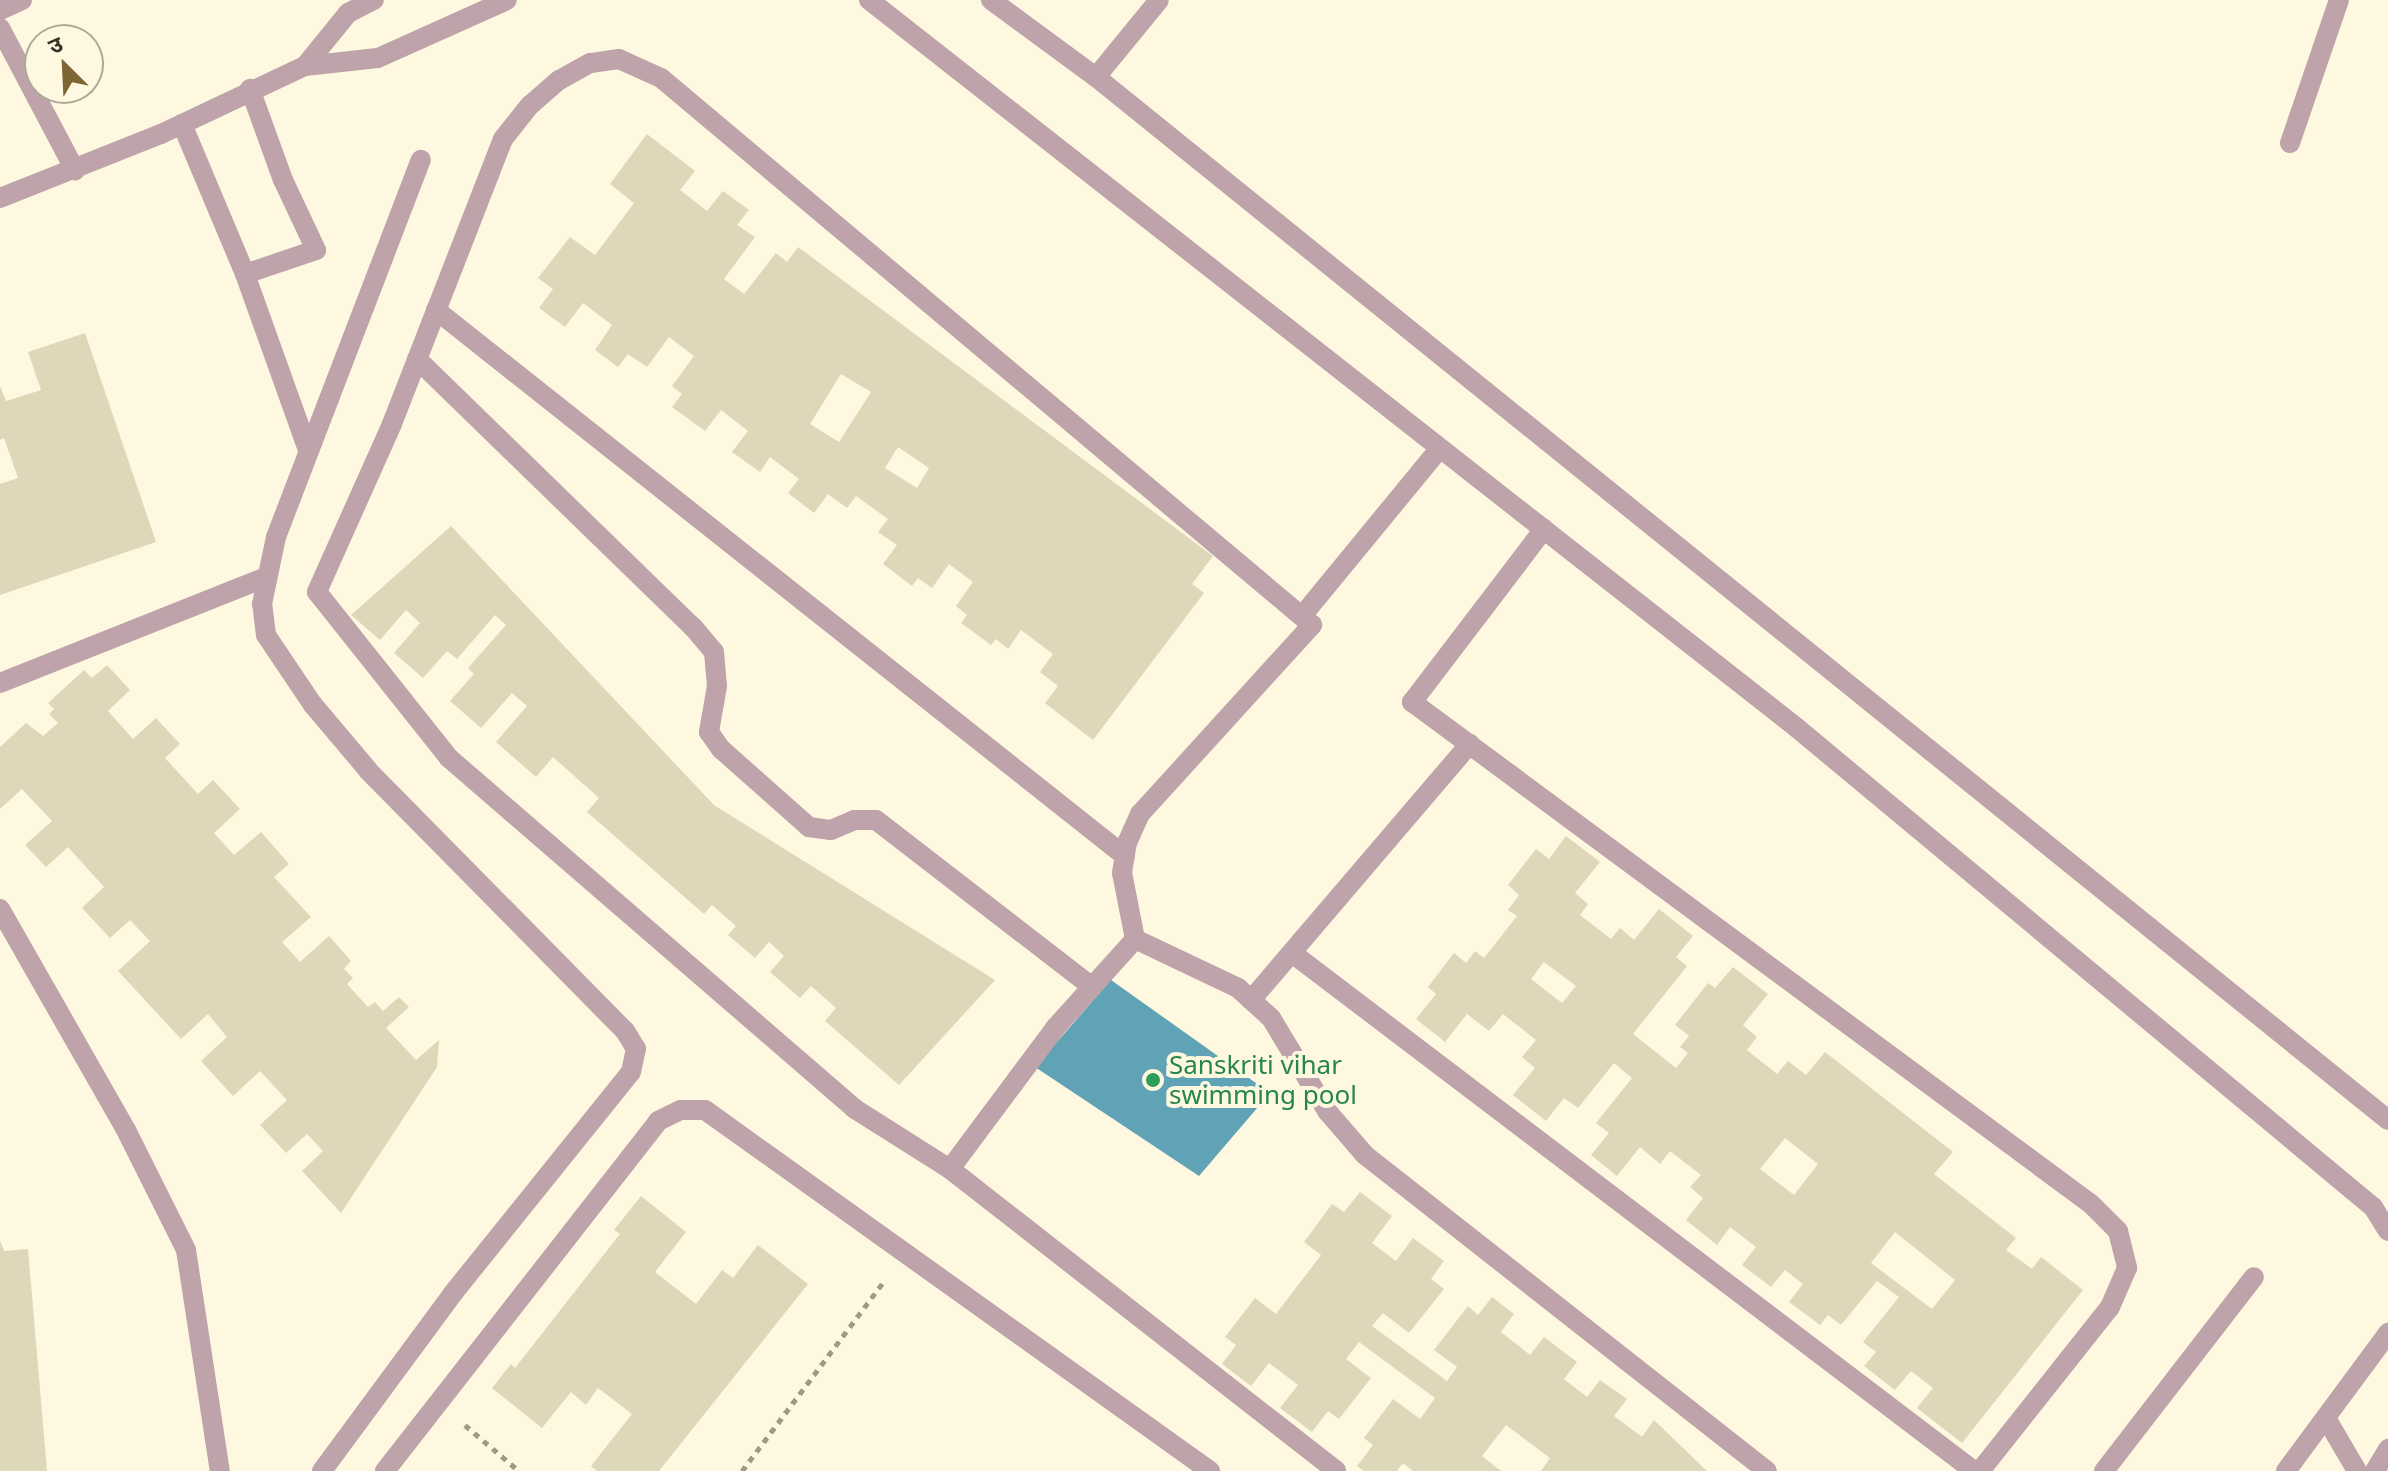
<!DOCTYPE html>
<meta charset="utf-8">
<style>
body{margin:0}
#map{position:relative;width:2388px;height:1471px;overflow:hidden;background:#fef8e0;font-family:"Noto Sans","Noto Sans Devanagari",sans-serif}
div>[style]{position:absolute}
.water>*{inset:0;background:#61a3b6}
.building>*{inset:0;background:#ded7b9}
.path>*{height:5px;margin-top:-2.5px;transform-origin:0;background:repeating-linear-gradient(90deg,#9e9988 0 6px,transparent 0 12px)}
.service>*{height:20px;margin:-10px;padding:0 10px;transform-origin:10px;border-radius:10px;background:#bea3aa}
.minor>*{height:20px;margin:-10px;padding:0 10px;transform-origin:10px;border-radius:10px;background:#bea3aa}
.tertiary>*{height:20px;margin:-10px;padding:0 10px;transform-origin:10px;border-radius:10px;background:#bea3aa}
.dots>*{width:22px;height:22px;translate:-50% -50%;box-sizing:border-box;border:4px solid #fef8e0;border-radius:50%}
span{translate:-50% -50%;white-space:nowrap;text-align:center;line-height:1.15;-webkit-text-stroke:8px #fef8e0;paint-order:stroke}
.leisure-label{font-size:26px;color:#27864d}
.left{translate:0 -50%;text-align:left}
.north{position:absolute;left:24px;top:24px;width:80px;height:80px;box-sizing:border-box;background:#fef8e0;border:2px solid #aea996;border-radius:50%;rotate:336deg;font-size:22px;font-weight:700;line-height:32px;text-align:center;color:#353227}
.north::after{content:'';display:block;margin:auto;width:28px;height:36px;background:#7d6536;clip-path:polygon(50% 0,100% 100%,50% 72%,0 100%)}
</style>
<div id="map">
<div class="water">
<i style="clip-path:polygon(1111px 980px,1270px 1093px,1199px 1176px,1035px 1067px)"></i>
</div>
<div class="building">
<i style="clip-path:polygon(evenodd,647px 134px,695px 171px,680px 190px,707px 211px,723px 191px,749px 210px,737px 225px,755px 237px,724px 279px,744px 294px,776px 253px,787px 262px,798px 247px,1213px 556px,1192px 584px,1204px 593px,1093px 740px,1045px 703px,1058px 686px,1040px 672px,1053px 654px,1021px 630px,1008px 649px,996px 639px,991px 645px,961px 623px,967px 615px,956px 606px,973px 582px,949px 564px,932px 588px,918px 578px,912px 586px,883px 564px,897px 545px,878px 532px,888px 519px,856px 496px,847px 508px,828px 494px,814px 513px,788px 493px,799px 479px,770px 457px,760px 472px,732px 452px,748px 431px,721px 410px,705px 431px,672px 407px,682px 394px,672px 386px,694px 356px,669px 337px,647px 367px,628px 354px,618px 367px,595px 350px,612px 325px,583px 303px,565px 327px,539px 308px,553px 289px,538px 278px,570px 237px,595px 255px,634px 203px,610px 184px,647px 134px,841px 374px,871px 392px,839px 442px,810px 424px,841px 374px,647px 134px,898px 447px,929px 468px,917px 488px,885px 468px,898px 447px)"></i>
<i style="clip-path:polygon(85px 333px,156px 542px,0 595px,0 484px,18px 478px,4px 438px,0 440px,0 386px,6px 401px,41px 390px,28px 352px)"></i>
<i style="clip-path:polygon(451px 526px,714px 805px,995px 980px,899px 1085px,825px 1021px,836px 1008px,811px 986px,800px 998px,770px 972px,784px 956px,769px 942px,755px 958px,728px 935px,736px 926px,712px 905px,704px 914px,587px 812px,599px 798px,553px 757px,536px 777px,496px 742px,527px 706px,512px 693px,481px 728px,450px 701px,474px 674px,468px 668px,506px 625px,495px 615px,457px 659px,447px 651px,423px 678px,394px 653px,420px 623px,406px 610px,380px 640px,351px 615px)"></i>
<i style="clip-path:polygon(107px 665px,130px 690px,108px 711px,133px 739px,156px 718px,180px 744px,165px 758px,198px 794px,213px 780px,240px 809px,214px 833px,234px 855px,261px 832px,289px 864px,274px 877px,311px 917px,282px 942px,300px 962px,329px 936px,351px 961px,344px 969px,353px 978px,347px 984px,368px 1007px,375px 1002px,383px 1011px,399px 997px,409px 1007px,386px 1028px,416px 1060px,439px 1040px,437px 1067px,341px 1213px,302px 1171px,323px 1151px,307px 1134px,286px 1153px,260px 1125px,287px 1100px,260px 1071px,233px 1096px,201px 1061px,227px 1037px,208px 1014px,181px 1039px,118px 971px,150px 941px,130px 920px,110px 938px,82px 908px,104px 887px,68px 847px,46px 867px,25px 845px,52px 821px,22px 789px,0 809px,0 747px,26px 723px,43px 736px,58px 723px,49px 714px,54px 709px,48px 703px,84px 670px,92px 678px)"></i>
<i style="clip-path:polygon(evenodd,1566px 836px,1600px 862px,1575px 893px,1588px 904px,1580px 915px,1611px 939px,1620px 928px,1634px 940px,1659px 909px,1693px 936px,1676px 957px,1687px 966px,1633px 1034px,1676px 1068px,1688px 1053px,1680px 1047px,1689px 1036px,1675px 1025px,1708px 983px,1715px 988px,1733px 967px,1768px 994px,1743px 1025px,1757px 1037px,1747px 1050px,1777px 1074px,1788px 1061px,1806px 1075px,1825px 1052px,1953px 1152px,1934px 1174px,2016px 1238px,2006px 1250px,2032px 1269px,2041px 1257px,2083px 1290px,1962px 1443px,1917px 1408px,1933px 1388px,1911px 1371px,1895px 1390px,1864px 1366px,1876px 1352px,1863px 1342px,1899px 1297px,1877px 1281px,1841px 1325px,1828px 1315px,1820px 1325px,1789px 1302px,1803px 1284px,1785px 1270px,1771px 1287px,1742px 1265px,1756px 1247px,1730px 1227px,1717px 1245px,1686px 1220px,1703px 1198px,1690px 1187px,1701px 1175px,1670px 1151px,1660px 1164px,1640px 1147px,1617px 1176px,1591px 1155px,1609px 1133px,1596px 1123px,1632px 1078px,1614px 1063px,1578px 1108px,1564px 1098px,1546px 1121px,1513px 1095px,1535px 1068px,1522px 1057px,1536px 1040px,1503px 1014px,1489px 1031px,1467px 1014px,1445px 1042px,1416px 1019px,1436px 994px,1428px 987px,1454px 953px,1466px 963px,1475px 951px,1484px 958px,1517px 916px,1508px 910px,1519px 895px,1508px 885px,1536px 849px,1549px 859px,1566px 836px,1544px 962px,1576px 986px,1562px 1003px,1531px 979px,1544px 962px,1566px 836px,1785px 1138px,1818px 1164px,1794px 1195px,1760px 1169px,1785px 1138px,1566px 836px,1895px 1232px,1955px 1280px,1932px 1309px,1871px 1263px,1895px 1232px)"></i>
<i style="clip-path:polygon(1360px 1192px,1392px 1216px,1372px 1243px,1396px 1261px,1413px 1238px,1444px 1261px,1431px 1279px,1444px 1289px,1409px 1333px,1383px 1313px,1372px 1326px,1447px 1381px,1457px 1367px,1434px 1350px,1468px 1306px,1478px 1315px,1492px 1297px,1514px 1314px,1501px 1332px,1530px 1355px,1544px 1337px,1577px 1362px,1564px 1379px,1587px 1397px,1600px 1380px,1627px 1399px,1614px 1416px,1642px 1437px,1654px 1420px,1707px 1471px,1541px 1471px,1550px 1458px,1506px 1425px,1482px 1456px,1501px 1471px,1413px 1471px,1403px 1463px,1397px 1471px,1364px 1471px,1357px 1466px,1373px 1445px,1364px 1438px,1393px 1399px,1420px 1419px,1435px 1398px,1359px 1342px,1346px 1359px,1371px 1378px,1339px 1419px,1328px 1411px,1312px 1432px,1280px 1408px,1298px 1385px,1269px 1363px,1251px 1386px,1222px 1364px,1236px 1345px,1225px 1337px,1255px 1298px,1276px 1314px,1321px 1255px,1304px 1242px,1332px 1204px,1344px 1212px)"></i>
<i style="clip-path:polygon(641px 1196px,686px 1232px,655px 1272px,696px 1304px,722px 1270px,733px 1278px,758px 1245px,808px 1284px,659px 1471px,597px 1471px,591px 1466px,632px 1414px,598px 1388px,586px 1405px,571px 1392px,542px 1428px,492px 1388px,511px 1364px,515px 1368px,620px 1234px,614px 1230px)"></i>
<i style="clip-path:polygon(0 1240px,4px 1251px,28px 1249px,47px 1471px,0 1471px)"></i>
</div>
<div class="path">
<i style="left:465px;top:1425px;width:71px;rotate:40.4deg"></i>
<i style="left:742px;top:1471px;width:239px;rotate:-53.2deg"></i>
</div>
<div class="service">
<i style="left:2290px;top:143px;width:151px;rotate:-71.1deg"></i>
</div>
<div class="minor">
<i style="left:0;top:10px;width:24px;rotate:-24deg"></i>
<i style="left:0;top:28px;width:161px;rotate:62.2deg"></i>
<i style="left:305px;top:66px;width:68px;rotate:-50.9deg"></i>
<i style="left:348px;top:13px;width:29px;rotate:-27deg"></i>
<i style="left:1096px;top:77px;width:99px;rotate:-50.7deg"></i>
<i style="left:182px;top:124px;width:163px;rotate:67.2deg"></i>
<i style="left:245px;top:274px;width:187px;rotate:70.3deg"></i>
<i style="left:0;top:198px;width:173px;rotate:-21.7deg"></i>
<i style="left:161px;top:134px;width:159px;rotate:-25.3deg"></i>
<i style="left:305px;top:66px;width:73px;rotate:-6.3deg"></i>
<i style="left:378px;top:58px;width:141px;rotate:-24.2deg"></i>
<i style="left:245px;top:274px;width:75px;rotate:-18.7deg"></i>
<i style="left:316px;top:250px;width:77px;rotate:-115.2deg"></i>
<i style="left:283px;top:180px;width:97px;rotate:-109.9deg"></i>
<i style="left:436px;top:310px;width:879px;rotate:38.4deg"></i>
<i style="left:417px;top:359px;width:385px;rotate:44.2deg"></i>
<i style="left:693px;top:627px;width:33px;rotate:50deg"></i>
<i style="left:714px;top:652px;width:34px;rotate:85deg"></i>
<i style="left:717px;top:686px;width:47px;rotate:99.9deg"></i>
<i style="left:709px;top:732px;width:21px;rotate:55deg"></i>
<i style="left:721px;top:749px;width:118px;rotate:41.6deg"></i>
<i style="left:809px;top:827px;width:22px;rotate:8deg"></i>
<i style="left:831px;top:830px;width:25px;rotate:-23deg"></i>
<i style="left:854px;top:820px;width:22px"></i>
<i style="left:876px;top:820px;width:273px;rotate:37.7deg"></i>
<i style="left:1544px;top:529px;width:218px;rotate:127.3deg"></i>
<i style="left:1412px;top:702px;width:844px;rotate:36.48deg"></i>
<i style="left:2091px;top:1204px;width:38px;rotate:45deg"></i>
<i style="left:2118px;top:1231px;width:38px;rotate:76deg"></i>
<i style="left:2127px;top:1268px;width:43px;rotate:113.6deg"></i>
<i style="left:2110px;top:1307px;width:209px;rotate:128.4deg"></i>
<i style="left:1302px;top:616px;width:217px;rotate:-50.6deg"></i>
<i style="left:0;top:683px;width:287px;rotate:-21.7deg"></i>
<i style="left:0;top:909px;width:254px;rotate:60.3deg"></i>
<i style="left:126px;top:1130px;width:134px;rotate:63.4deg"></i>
<i style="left:186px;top:1250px;width:224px;rotate:81.3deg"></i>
<i style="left:1135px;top:939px;width:114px;rotate:25.4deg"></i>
<i style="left:1238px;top:988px;width:45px;rotate:42.3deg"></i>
<i style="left:1271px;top:1018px;width:109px;rotate:58.9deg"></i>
<i style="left:1327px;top:1111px;width:58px;rotate:49.2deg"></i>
<i style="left:1365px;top:1155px;width:511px;rotate:38.17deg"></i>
<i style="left:1292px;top:953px;width:856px;rotate:37.22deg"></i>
<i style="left:1251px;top:1000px;width:337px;rotate:-49.5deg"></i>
<i style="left:950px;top:1169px;width:176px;rotate:-53.3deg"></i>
<i style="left:1055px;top:1028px;width:120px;rotate:-48deg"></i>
<i style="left:1135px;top:939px;width:67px;rotate:-101.1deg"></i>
<i style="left:1122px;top:873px;width:30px;rotate:-81deg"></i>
<i style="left:1127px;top:843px;width:32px;rotate:-66deg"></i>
<i style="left:1140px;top:814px;width:256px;rotate:-47.7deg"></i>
<i style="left:1312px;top:625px;width:850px;rotate:-139.96deg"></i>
<i style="left:661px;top:78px;width:46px;rotate:-155.7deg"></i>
<i style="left:619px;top:59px;width:29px;rotate:172deg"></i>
<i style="left:590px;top:63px;width:35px;rotate:151deg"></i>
<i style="left:559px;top:80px;width:38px;rotate:139deg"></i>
<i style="left:530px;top:105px;width:43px;rotate:128.5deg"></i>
<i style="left:503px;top:139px;width:306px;rotate:111.3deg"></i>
<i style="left:392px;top:424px;width:184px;rotate:114.1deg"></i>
<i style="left:317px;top:592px;width:212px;rotate:51.5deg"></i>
<i style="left:449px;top:758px;width:537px;rotate:40.84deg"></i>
<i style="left:855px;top:1109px;width:112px;rotate:32.3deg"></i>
<i style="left:950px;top:1169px;width:490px;rotate:38deg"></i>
<i style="left:2326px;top:1418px;width:61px;rotate:59.7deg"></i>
<i style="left:322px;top:1471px;width:222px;rotate:-53.6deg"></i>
<i style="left:454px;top:1292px;width:282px;rotate:-51.2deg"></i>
<i style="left:631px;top:1072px;width:24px;rotate:-78deg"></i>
<i style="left:636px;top:1049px;width:21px;rotate:-121deg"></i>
<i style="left:625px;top:1031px;width:366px;rotate:-134.6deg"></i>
<i style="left:368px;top:770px;width:85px;rotate:-130.2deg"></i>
<i style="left:313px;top:705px;width:84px;rotate:-123.9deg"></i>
<i style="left:266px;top:635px;width:31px;rotate:-97deg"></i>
<i style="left:262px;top:604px;width:68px;rotate:-78.2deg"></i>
<i style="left:276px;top:537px;width:404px;rotate:-69deg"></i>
<i style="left:385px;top:1471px;width:444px;rotate:-52deg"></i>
<i style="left:658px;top:1121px;width:25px;rotate:-26deg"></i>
<i style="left:681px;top:1110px;width:24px"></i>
<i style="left:705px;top:1110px;width:621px;rotate:35.56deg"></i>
<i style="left:2104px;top:1471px;width:245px;rotate:-52.3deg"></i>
</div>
<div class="tertiary">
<i style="left:869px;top:0;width:1179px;rotate:38.11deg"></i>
<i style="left:1797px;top:728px;width:749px;rotate:39.75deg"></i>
<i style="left:2373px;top:1207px;width:28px;rotate:58deg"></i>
<i style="left:991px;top:0;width:130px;rotate:36.3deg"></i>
<i style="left:1096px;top:77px;width:1660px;rotate:38.91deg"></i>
<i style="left:2286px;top:1471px;width:172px;rotate:-53.5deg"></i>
<i style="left:2375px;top:1471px;width:26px;rotate:-59deg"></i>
</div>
<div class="dots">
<i style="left:1153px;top:1080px;background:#2e9e5b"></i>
</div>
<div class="leisure-label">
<span class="left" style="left:1169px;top:1080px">Sanskriti vihar<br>swimming pool</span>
</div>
<div class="north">उ</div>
</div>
